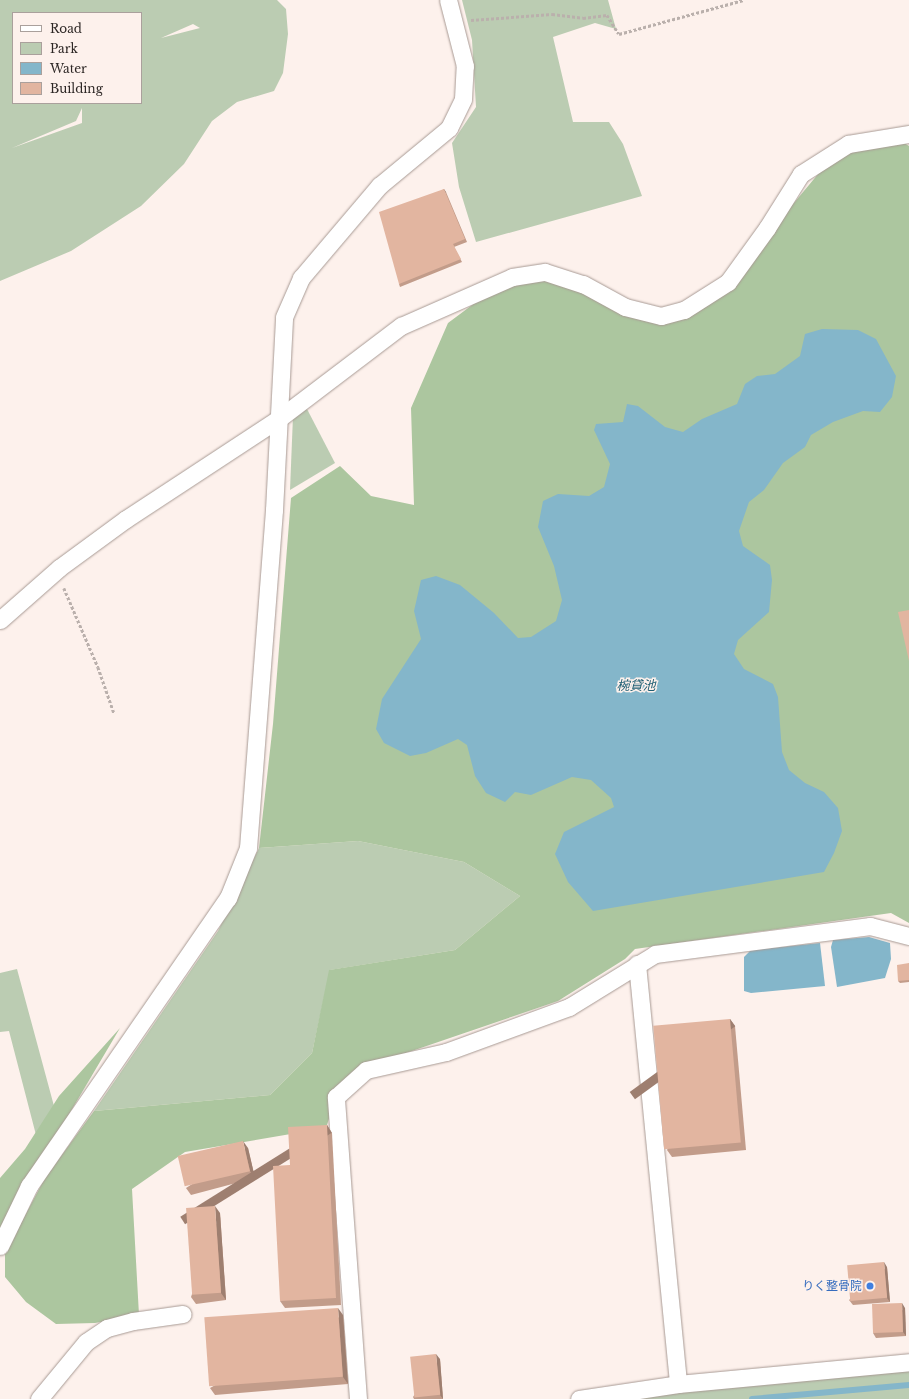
<!DOCTYPE html>
<meta charset="utf-8">
<style>
body{margin:0}
#map{position:relative;width:909px;height:1399px;overflow:hidden;background:#fdf1ec;font-family:"Libre Baskerville","Noto Sans JP",serif}
div>[style]{position:absolute}
.green>*{inset:0;background:#bbccb2}
.forest>*{inset:0;background:#acc69f}
.water>*{inset:0;background:#84b6ca}
.stream>*{height:5.5px;margin:-2.75px;padding:0 2.75px;transform-origin:2.75px;border-radius:2.75px;background:#84b6ca}
.path>*{height:2.5px;margin-top:-1.25px;transform-origin:0;background:repeating-linear-gradient(90deg,#bab0ac 0 3px,transparent 0 5px)}
.roads{filter:drop-shadow(0 0 1px #a89a94) drop-shadow(0 0 1px #a89a94)}
.minor>*{height:17px;margin:-8.5px;padding:0 8.5px;transform-origin:8.5px;border-radius:8.5px;background:#fff}
.wall>*{inset:0;background:#c29c8a}
.shaded-wall>*{inset:0;background:#9e7f70;transform-origin:0 0}
.building>*{inset:0;background:#e2b5a0;transform-origin:0 0}
.dots>*{width:11px;height:11px;translate:-50% -50%;box-sizing:border-box;border:2px solid #fdf1ec;border-radius:50%}
span{translate:-50% -50%;white-space:nowrap;text-align:center;line-height:1.15;-webkit-text-stroke:3px #fdf1ec;paint-order:stroke}
.shop-label{font-size:12px;color:#366cbe}
.right{translate:-100% -50%;text-align:right}
.water-label{font-size:13px;color:#1e5e73;font-style:italic}
.legend{position:absolute;left:12px;top:12px;width:130px;height:92px;box-sizing:border-box;background:#fdf1ec;border:1px solid #aaa09c;margin:0;padding:5px 7px;list-style:none;font-size:12px;color:#2d2725}
.legend li{display:flex;align-items:center;gap:8px;height:20px}
.legend b{width:20px;border:1px solid #aaa09c}
</style>
<div id="map">
<div class="green">
<i style="clip-path:polygon(evenodd,0 0,277px 0,286px 9px,288px 34px,283px 73px,274px 91px,237px 102px,212px 121px,184px 164px,141px 206px,71px 251px,0 281px,0 0,13px 13px,141px 13px,141px 103px,13px 103px,13px 13px,0 0,193px 24px,200px 28px,161px 38px,193px 24px,0 0,82px 108px,82px 123px,12px 148px,76px 121px,82px 108px)"></i>
<i style="clip-path:polygon(462px 0,608px 0,616px 29px,595px 23px,553px 37px,573px 122px,609px 122px,623px 144px,642px 196px,476px 242px,459px 187px,452px 143px,476px 107px,472px 40px)"></i>
<i style="clip-path:polygon(307px 409px,335px 463px,290px 490px,293px 416px)"></i>
<i style="clip-path:polygon(358px 841px,464px 862px,520px 896px,455px 950px,330px 970px,312px 1053px,270px 1095px,94px 1111px,218px 931px,259px 848px)"></i>
<i style="clip-path:polygon(17px 969px,54px 1106px,36px 1135px,9px 1031px,0 1032px,0 973px)"></i>
<i style="clip-path:polygon(909px 1368px,909px 1399px,632px 1399px,675px 1390px)"></i>
</div>
<div class="forest">
<i style="clip-path:polygon(896px 138px,909px 146px,909px 923px,891px 913px,635px 949px,625px 959px,558px 1001px,406px 1053px,336px 1097px,326px 1128px,185px 1152px,132px 1189px,139px 1315px,95px 1323px,56px 1324px,26px 1302px,5px 1277px,5px 1253px,45px 1178px,94px 1111px,270px 1095px,312px 1053px,329px 970px,455px 950px,520px 896px,464px 862px,358px 841px,259px 848px,273px 724px,291px 498px,340px 466px,371px 496px,414px 505px,411px 408px,448px 323px,503px 282px,552px 280px,661px 316px,728px 282px,839px 149px)"></i>
<i style="clip-path:polygon(120px 1028px,0 1231px,0 1178px,25px 1149px,59px 1096px)"></i>
</div>
<div class="water">
<i style="clip-path:polygon(822px 329px,858px 330px,876px 339px,896px 376px,892px 397px,880px 412px,863px 411px,833px 422px,811px 435px,805px 447px,783px 463px,764px 490px,749px 502px,739px 531px,743px 546px,770px 565px,772px 580px,769px 612px,738px 640px,734px 654px,744px 669px,773px 684px,778px 697px,782px 752px,789px 770px,805px 783px,824px 792px,838px 808px,842px 831px,834px 853px,824px 872px,593px 911px,568px 882px,555px 854px,564px 832px,614px 807px,611px 798px,591px 780px,572px 777px,531px 795px,515px 792px,505px 802px,486px 793px,475px 776px,467px 745px,458px 739px,426px 753px,410px 756px,384px 743px,376px 729px,382px 699px,421px 639px,414px 611px,421px 580px,436px 576px,460px 585px,494px 613px,518px 638px,531px 637px,556px 621px,562px 600px,554px 566px,538px 527px,543px 501px,558px 494px,589px 496px,604px 487px,610px 464px,594px 430px,596px 424px,623px 422px,627px 404px,638px 406px,665px 427px,683px 432px,702px 419px,737px 404px,745px 384px,757px 376px,775px 374px,800px 356px,805px 334px)"></i>
<i style="clip-path:polygon(869px 937px,890px 943px,891px 959px,885px 978px,837px 987px,831px 947px,833px 940px)"></i>
<i style="clip-path:polygon(820px 943px,825px 986px,751px 993px,744px 991px,744px 957px,751px 950px)"></i>
</div>
<div class="stream">
<i style="left:752px;top:1399px;width:158px;rotate:-5.1deg"></i>
</div>
<div class="path">
<i style="left:471px;top:20px;width:81px;rotate:-4.2deg"></i>
<i style="left:552px;top:14px;width:31px;rotate:7deg"></i>
<i style="left:583px;top:18px;width:24px;rotate:-7deg"></i>
<i style="left:607px;top:15px;width:22px;rotate:58deg"></i>
<i style="left:619px;top:34px;width:129px;rotate:-15.3deg"></i>
<i style="left:64px;top:588px;width:86px;rotate:66.7deg"></i>
<i style="left:98px;top:667px;width:49px;rotate:70.8deg"></i>
</div>
<div class="roads">
<div class="minor">
<i style="left:0;top:620px;width:79px;rotate:-41.4deg"></i>
<i style="left:59px;top:568px;width:83px;rotate:-36.2deg"></i>
<i style="left:126px;top:519px;width:181px;rotate:-33.3deg"></i>
<i style="left:277px;top:420px;width:156px;rotate:-37.2deg"></i>
<i style="left:401px;top:326px;width:121px;rotate:-23.8deg"></i>
<i style="left:512px;top:277px;width:33px;rotate:-9deg"></i>
<i style="left:545px;top:272px;width:40px;rotate:18deg"></i>
<i style="left:583px;top:284px;width:48px;rotate:28.7deg"></i>
<i style="left:625px;top:307px;width:37px;rotate:14deg"></i>
<i style="left:661px;top:316px;width:24px;rotate:-15deg"></i>
<i style="left:684px;top:310px;width:52px;rotate:-32.5deg"></i>
<i style="left:728px;top:282px;width:67px;rotate:-54.2deg"></i>
<i style="left:767px;top:228px;width:64px;rotate:-57.8deg"></i>
<i style="left:801px;top:174px;width:56px;rotate:-32.6deg"></i>
<i style="left:848px;top:144px;width:62px;rotate:-9.3deg"></i>
<i style="left:637px;top:964px;width:422px;rotate:84.4deg"></i>
<i style="left:0;top:1246px;width:67px;rotate:-64.2deg"></i>
<i style="left:29px;top:1186px;width:350px;rotate:-55.4deg"></i>
<i style="left:228px;top:898px;width:54px;rotate:-68.2deg"></i>
<i style="left:248px;top:848px;width:339px;rotate:-85.6deg"></i>
<i style="left:274px;top:510px;width:193px;rotate:-87deg"></i>
<i style="left:284px;top:317px;width:43px;rotate:-66.4deg"></i>
<i style="left:301px;top:278px;width:121px;rotate:-49.7deg"></i>
<i style="left:379px;top:186px;width:91px;rotate:-39.6deg"></i>
<i style="left:449px;top:128px;width:32px;rotate:-64deg"></i>
<i style="left:463px;top:99px;width:33px;rotate:-87deg"></i>
<i style="left:465px;top:66px;width:68px;rotate:-104.4deg"></i>
<i style="left:39px;top:1399px;width:74px;rotate:-50.5deg"></i>
<i style="left:86px;top:1342px;width:25px;rotate:-34deg"></i>
<i style="left:107px;top:1328px;width:27px;rotate:-15deg"></i>
<i style="left:133px;top:1321px;width:50px;rotate:-8deg"></i>
<i style="left:358px;top:1399px;width:303px;rotate:-94.2deg"></i>
<i style="left:336px;top:1097px;width:40px;rotate:-42deg"></i>
<i style="left:366px;top:1070px;width:82px;rotate:-12.7deg"></i>
<i style="left:446px;top:1052px;width:131px;rotate:-20.1deg"></i>
<i style="left:569px;top:1007px;width:101px;rotate:-31.6deg"></i>
<i style="left:655px;top:954px;width:217px;rotate:-7.4deg"></i>
<i style="left:870px;top:926px;width:40px;rotate:14.4deg"></i>
<i style="left:579px;top:1399px;width:100px;rotate:-8.6deg"></i>
<i style="left:678px;top:1384px;width:232px;rotate:-5.4deg"></i>
</div>
</div>
<div class="wall">
<i style="clip-path:polygon(446px 192px,467px 242px,454px 247px,462px 262px,400px 287px,399px 284px)"></i>
<i style="clip-path:polygon(909px 963px,909px 982px,900px 983px,898px 981px)"></i>
<i style="clip-path:polygon(730px 1019px,735px 1026px,746px 1150px,672px 1157px,667px 1150px)"></i>
<i style="clip-path:polygon(327px 1125px,332px 1133px,341px 1305px,285px 1308px,280px 1301px,290px 1165px)"></i>
<i style="clip-path:polygon(248px 1148px,255px 1178px,191px 1195px,186px 1188px)"></i>
<i style="clip-path:polygon(220px 1213px,226px 1300px,196px 1304px,191px 1297px)"></i>
<i style="clip-path:polygon(887px 1267px,890px 1302px,853px 1305px,849px 1300px)"></i>
<i style="clip-path:polygon(905px 1308px,906px 1336px,876px 1338px,873px 1333px)"></i>
<i style="clip-path:polygon(343px 1315px,348px 1384px,215px 1395px,210px 1388px)"></i>
<i style="clip-path:polygon(440px 1359px,443px 1399px,414px 1399px,413px 1397px)"></i>
</div>
<div class="shaded-wall">
<i style="left:444px;top:189px;width:4px;height:54px;rotate:56deg"></i>
<i style="left:730px;top:1019px;width:9px;height:124px;rotate:54deg"></i>
<i style="left:327px;top:1125px;width:9px;height:173px;rotate:58deg"></i>
<i style="clip-path:polygon(243px 1141px,248px 1148px,255px 1178px,250px 1171px)"></i>
<i style="clip-path:polygon(215px 1206px,220px 1213px,226px 1300px,221px 1293px)"></i>
<i style="clip-path:polygon(884px 1262px,887px 1267px,890px 1302px,887px 1298px)"></i>
<i style="clip-path:polygon(902px 1303px,905px 1308px,906px 1336px,903px 1332px)"></i>
<i style="clip-path:polygon(338px 1308px,343px 1315px,348px 1384px,343px 1377px)"></i>
<i style="clip-path:polygon(436px 1354px,440px 1359px,443px 1399px,440px 1395px)"></i>
</div>
<div class="building">
<i style="clip-path:polygon(444px 189px,465px 239px,453px 244px,461px 259px,399px 284px,379px 212px)"></i>
<i style="clip-path:polygon(909px 610px,909px 661px,898px 612px)"></i>
<i style="clip-path:polygon(909px 963px,909px 980px,898px 981px,897px 965px)"></i>
<i style="left:730px;top:1019px;width:124px;height:77px;rotate:85deg"></i>
<i style="clip-path:polygon(327px 1125px,336px 1298px,280px 1301px,273px 1166px,290px 1165px,288px 1127px)"></i>
<i style="left:243px;top:1141px;width:31px;height:67px;rotate:77deg"></i>
<i style="left:215px;top:1206px;width:87px;height:29px;rotate:86deg"></i>
<i style="left:884px;top:1262px;width:36px;height:37px;rotate:85deg"></i>
<i style="left:902px;top:1303px;width:29px;height:30px;rotate:88deg"></i>
<i style="left:338px;top:1308px;width:69px;height:134px;rotate:86deg"></i>
<i style="left:436px;top:1354px;width:41px;height:26px;rotate:84deg"></i>
</div>
<div class="dots">
<i style="left:870px;top:1286px;background:#3f7fe0"></i>
</div>
<div class="shop-label">
<span class="right" style="left:862px;top:1286px">りく整骨院</span>
</div>
<div class="water-label">
<span style="left:636px;top:686px">椀貸池</span>
</div>
<ul class="legend">
<li><b style="height:5px;background:#fff"></b>Road</li>
<li><b style="height:11px;background:#bbccb2"></b>Park</li>
<li><b style="height:11px;background:#84b6ca"></b>Water</li>
<li><b style="height:11px;background:#e2b5a0"></b>Building</li>
</ul>
</div>
